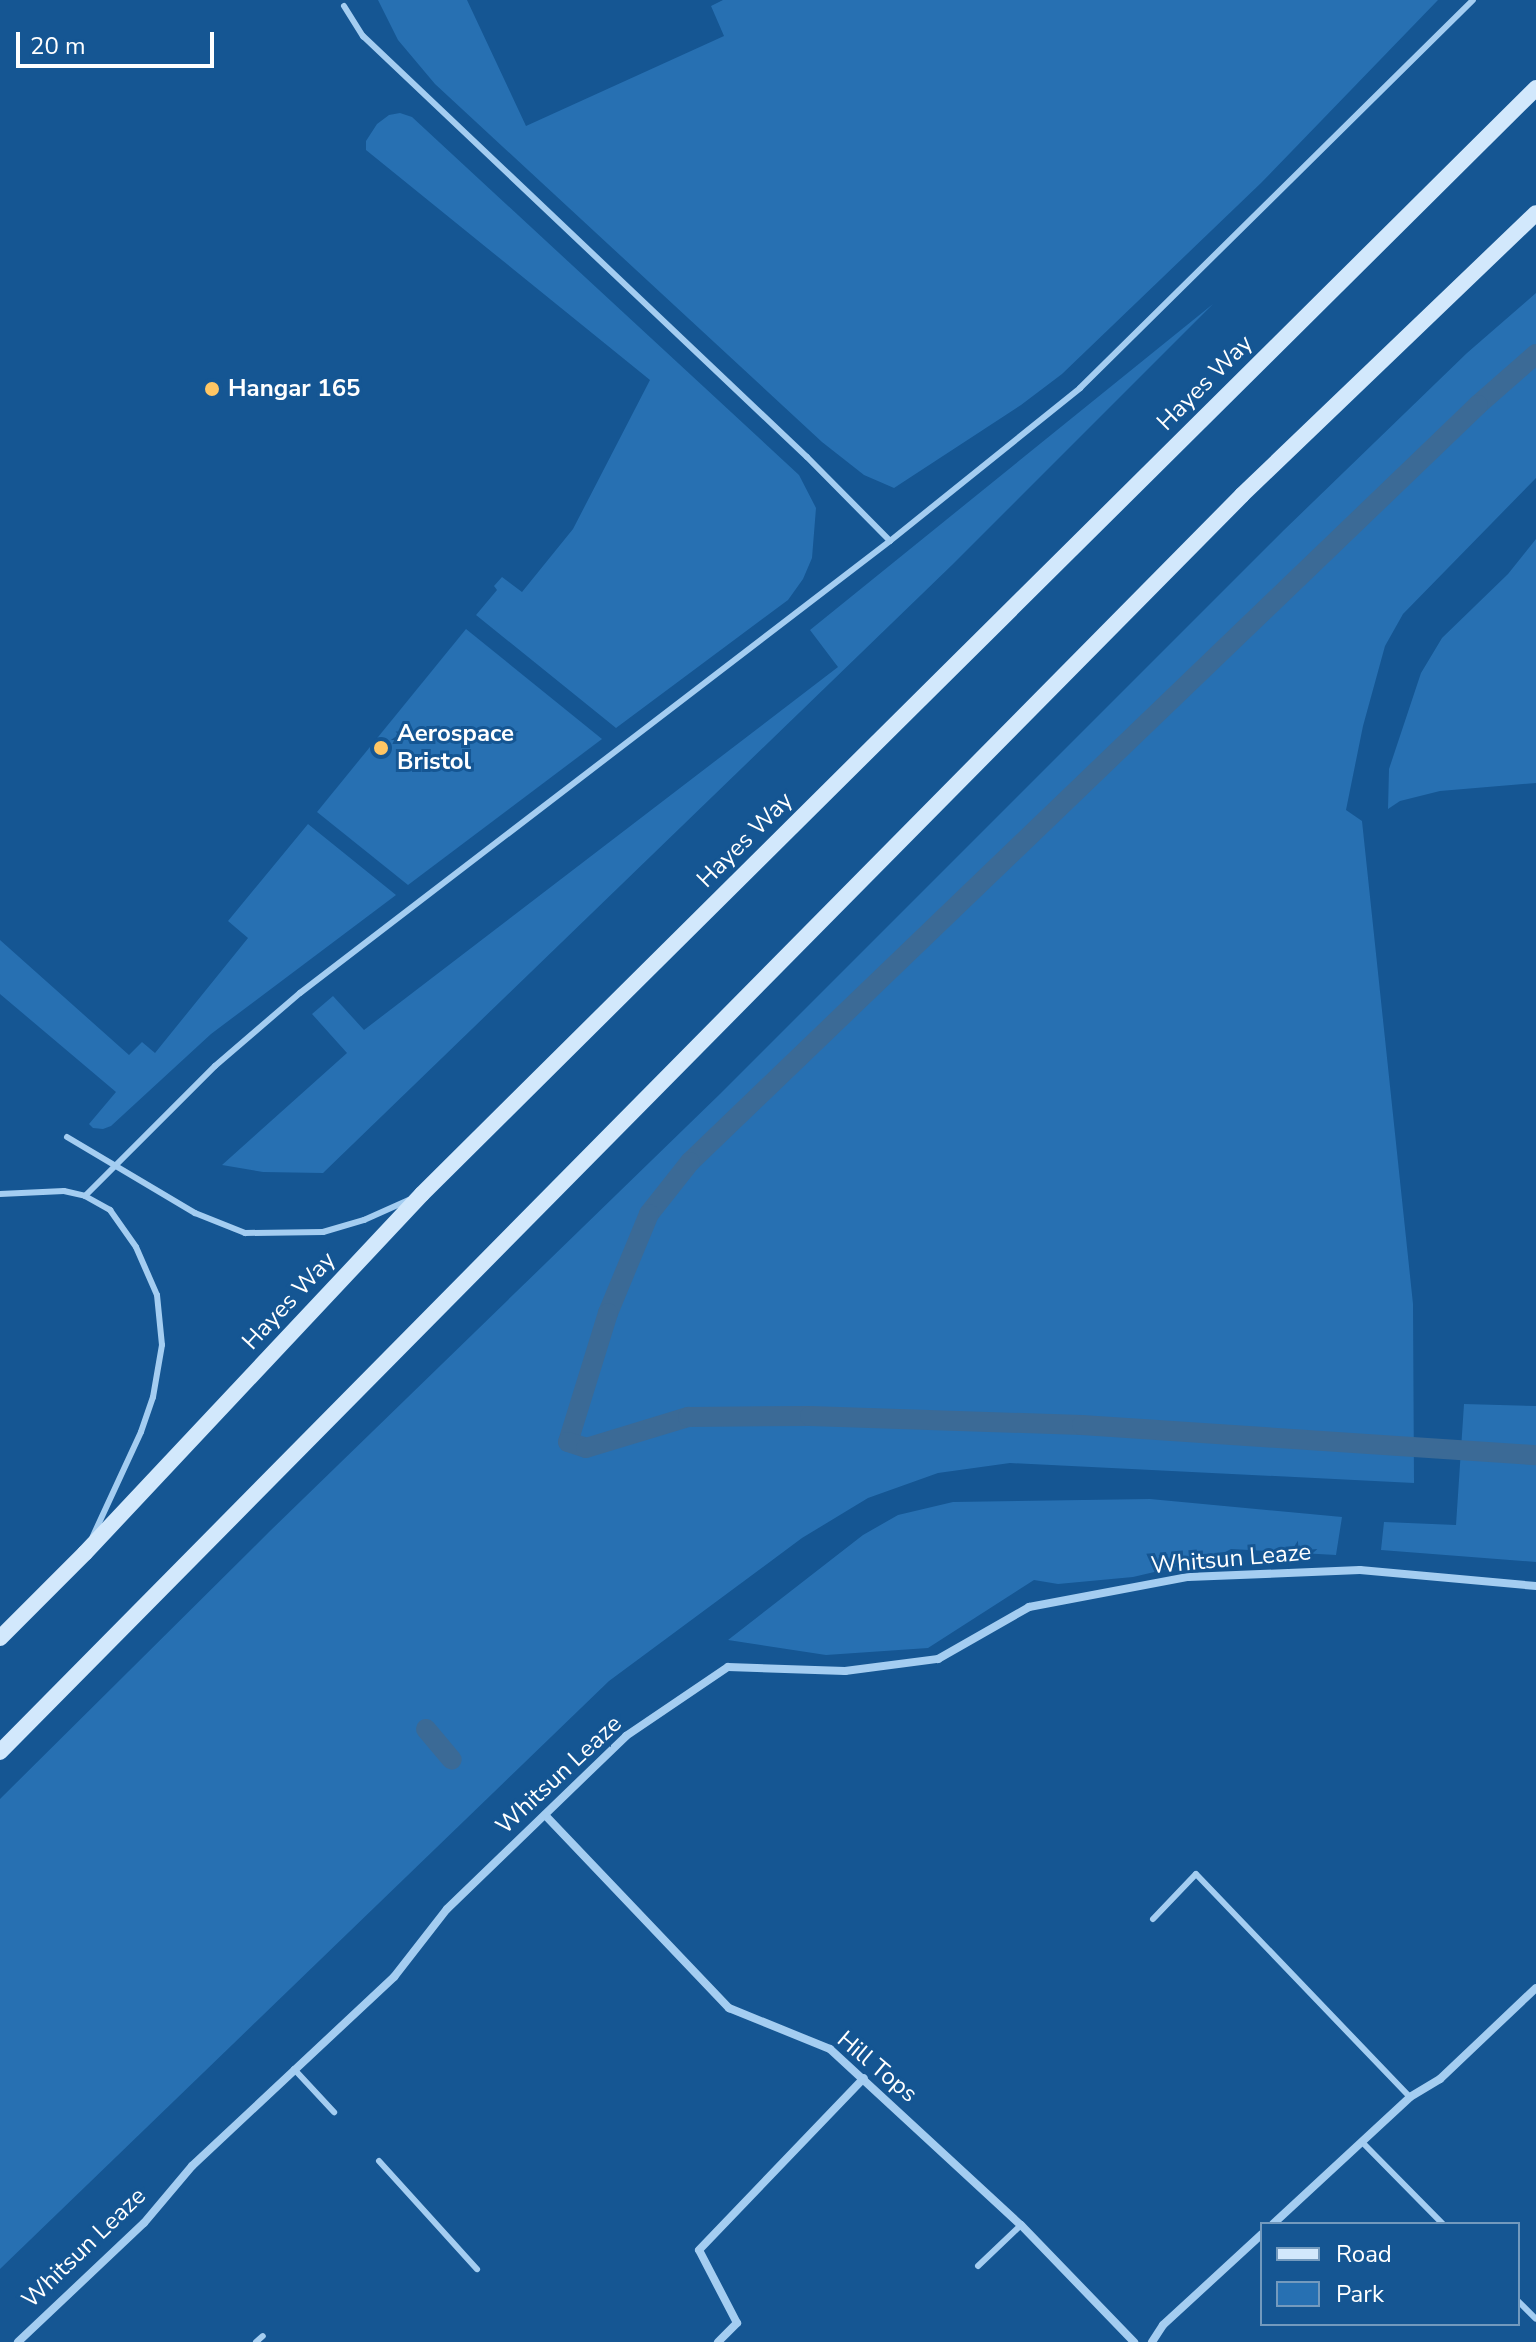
<!DOCTYPE html>
<style>
body{margin:0}
#map{position:relative;width:1536px;height:2342px;overflow:hidden;background:#155693;font-family:"Nunito Sans",sans-serif}
div>[style]{position:absolute}
.green>*{inset:0;background:#2770b2}
.stream>*{height:20px;margin:-10px;padding:0 10px;transform-origin:10px;border-radius:10px;background:#3b6a96}
.lane>*{height:6px;margin:-3px;padding:0 3px;transform-origin:3px;border-radius:3px;background:#a4cdf1}
.street>*{height:8px;margin:-4px;padding:0 4px;transform-origin:4px;border-radius:4px;background:#a4cdf1}
.secondary>*{height:16px;margin:-8px;padding:0 8px;transform-origin:8px;border-radius:8px;background:#d2e8fc}
.dots>*{width:22px;height:22px;translate:-50% -50%;box-sizing:border-box;border:4px solid #155693;border-radius:50%}
span{translate:-50% -50%;white-space:nowrap;text-align:center;line-height:1.15;-webkit-text-stroke:6px #155693;paint-order:stroke}
.street-label{font-size:24px;color:#fff}
.poi-label{font-size:24px;color:#fff;font-weight:700}
.left{translate:0 -50%;text-align:left}
.legend{position:absolute;left:1260px;top:2222px;width:260px;height:104px;box-sizing:border-box;background:#155693;border:2px solid #739abe;margin:0;padding:10px 14px;list-style:none;font-size:24px;color:#fff}
.legend li{display:flex;align-items:center;gap:16px;height:40px}
.legend b{width:40px;border:2px solid #739abe}
.scale{position:absolute;left:16px;top:32px;width:198px;height:36px;box-sizing:border-box;border:4px solid #fff;border-top:0;padding-left:10px;font-size:24px;line-height:28px;white-space:nowrap;color:#fff;-webkit-text-stroke:6px #155693;paint-order:stroke}
</style>
<div id="map">
<div class="green">
<i style="clip-path:polygon(378px 0,467px 0,526px 126px,724px 36px,711px 6px,723px 0,1438px 0,1261px 183px,1062px 374px,1021px 405px,894px 488px,864px 475px,822px 442px,435px 84px,398px 40px)"></i>
<i style="clip-path:polygon(400px 113px,412px 117px,799px 475px,816px 508px,812px 558px,803px 579px,788px 600px,616px 728px,476px 615px,497px 590px,494px 586px,502px 577px,522px 592px,573px 529px,650px 380px,366px 150px,366px 141px,377px 124px,389px 115px)"></i>
<i style="clip-path:polygon(1536px 293px,1536px 478px,1403px 614px,1385px 646px,1363px 726px,1346px 810px,1362px 821px,1413px 1304px,1414px 1483px,1010px 1463px,938px 1473px,868px 1498px,802px 1538px,609px 1681px,0 2269px,0 1799px,269px 1532px,721px 1093px,1283px 531px,1467px 353px)"></i>
<i style="clip-path:polygon(1213px 304px,952px 565px,323px 1173px,263px 1172px,222px 1165px,347px 1053px,312px 1014px,333px 996px,364px 1030px,838px 667px,810px 630px)"></i>
<i style="clip-path:polygon(1536px 539px,1536px 783px,1440px 791px,1400px 801px,1388px 809px,1389px 769px,1421px 673px,1442px 638px,1508px 574px)"></i>
<i style="clip-path:polygon(466px 629px,602px 739px,408px 885px,317px 812px)"></i>
<i style="clip-path:polygon(308px 824px,396px 895px,211px 1034px,111px 1126px,103px 1129px,93px 1128px,89px 1124px,116px 1092px,0 994px,0 940px,129px 1055px,142px 1042px,155px 1053px,248px 938px,228px 921px)"></i>
<i style="clip-path:polygon(1464px 1404px,1536px 1406px,1536px 1562px,1381px 1550px,1384px 1522px,1456px 1525px)"></i>
<i style="clip-path:polygon(1150px 1499px,1342px 1517px,1336px 1555px,1231px 1549px,1214px 1558px,1133px 1577px,1058px 1584px,1034px 1580px,928px 1648px,826px 1655px,728px 1640px,863px 1535px,898px 1515px,953px 1502px)"></i>
</div>
<div class="stream">
<i style="left:1536px;top:354px;width:77px;rotate:138.7deg"></i>
<i style="left:1478px;top:405px;width:1093px;rotate:136.15deg"></i>
<i style="left:690px;top:1162px;width:66px;rotate:128.3deg"></i>
<i style="left:649px;top:1214px;width:107px;rotate:112.5deg"></i>
<i style="left:608px;top:1313px;width:135px;rotate:107.2deg"></i>
<i style="left:568px;top:1442px;width:19px;rotate:18deg"></i>
<i style="left:586px;top:1448px;width:107px;rotate:-16.9deg"></i>
<i style="left:688px;top:1417px;width:122px;rotate:-0.5deg"></i>
<i style="left:810px;top:1416px;width:272px;rotate:1.9deg"></i>
<i style="left:1082px;top:1425px;width:455px;rotate:3.8deg"></i>
<i style="left:426px;top:1729px;width:40px;rotate:50deg"></i>
</div>
<div class="lane">
<i style="left:344px;top:6px;width:36px;rotate:58deg"></i>
<i style="left:363px;top:36px;width:612px;rotate:43.48deg"></i>
<i style="left:807px;top:457px;width:118px;rotate:45.3deg"></i>
<i style="left:67px;top:1137px;width:149px;rotate:30.7deg"></i>
<i style="left:195px;top:1213px;width:54px;rotate:21.8deg"></i>
<i style="left:245px;top:1233px;width:78px;rotate:-0.7deg"></i>
<i style="left:323px;top:1232px;width:43px;rotate:-16.3deg"></i>
<i style="left:364px;top:1220px;width:49px;rotate:-24deg"></i>
<i style="left:0;top:1194px;width:64px;rotate:-2.7deg"></i>
<i style="left:64px;top:1191px;width:22px;rotate:13deg"></i>
<i style="left:85px;top:1196px;width:29px;rotate:29deg"></i>
<i style="left:110px;top:1210px;width:45px;rotate:54.9deg"></i>
<i style="left:136px;top:1247px;width:52px;rotate:66.4deg"></i>
<i style="left:157px;top:1295px;width:50px;rotate:84.3deg"></i>
<i style="left:162px;top:1345px;width:53px;rotate:99.8deg"></i>
<i style="left:153px;top:1397px;width:37px;rotate:109deg"></i>
<i style="left:141px;top:1432px;width:115px;rotate:114.8deg"></i>
<i style="left:85px;top:1196px;width:184px;rotate:-45deg"></i>
<i style="left:215px;top:1066px;width:112px;rotate:-40.7deg"></i>
<i style="left:300px;top:993px;width:743px;rotate:-37.46deg"></i>
<i style="left:890px;top:541px;width:244px;rotate:-38.8deg"></i>
<i style="left:1080px;top:388px;width:552px;rotate:-44.63deg"></i>
<i style="left:1153px;top:1919px;width:62px;rotate:-46.3deg"></i>
<i style="left:1196px;top:1874px;width:309px;rotate:46.2deg"></i>
<i style="left:294px;top:2069px;width:59px;rotate:47.1deg"></i>
<i style="left:1362px;top:2142px;width:115px;rotate:45.4deg"></i>
<i style="left:379px;top:2161px;width:146px;rotate:47.8deg"></i>
<i style="left:978px;top:2266px;width:59px;rotate:-43.6deg"></i>
<i style="left:1518px;top:2301px;width:25px;rotate:45deg"></i>
<i style="left:256px;top:2342px;width:9px;rotate:-41deg"></i>
</div>
<div class="street">
<i style="left:545px;top:1815px;width:267px;rotate:46.4deg"></i>
<i style="left:729px;top:2008px;width:109px;rotate:22.1deg"></i>
<i style="left:830px;top:2049px;width:260px;rotate:42.7deg"></i>
<i style="left:1021px;top:2225px;width:163px;rotate:46deg"></i>
<i style="left:1273px;top:2224px;width:187px;rotate:-42.8deg"></i>
<i style="left:1410px;top:2097px;width:35px;rotate:-31deg"></i>
<i style="left:1440px;top:2079px;width:132px;rotate:-43.5deg"></i>
<i style="left:18px;top:2342px;width:173px;rotate:-43.4deg"></i>
<i style="left:144px;top:2223px;width:75px;rotate:-49.9deg"></i>
<i style="left:192px;top:2166px;width:277px;rotate:-43.1deg"></i>
<i style="left:394px;top:1977px;width:86px;rotate:-52.1deg"></i>
<i style="left:447px;top:1909px;width:249px;rotate:-44deg"></i>
<i style="left:626px;top:1736px;width:123px;rotate:-34.1deg"></i>
<i style="left:728px;top:1667px;width:117px;rotate:2deg"></i>
<i style="left:845px;top:1671px;width:94px;rotate:-7.4deg"></i>
<i style="left:938px;top:1659px;width:105px;rotate:-29.7deg"></i>
<i style="left:1029px;top:1607px;width:162px;rotate:-10.7deg"></i>
<i style="left:1188px;top:1577px;width:172px;rotate:-2.3deg"></i>
<i style="left:1360px;top:1570px;width:177px;rotate:5.2deg"></i>
<i style="left:718px;top:2342px;width:27px;rotate:-45deg"></i>
<i style="left:737px;top:2323px;width:82px;rotate:-117.5deg"></i>
<i style="left:699px;top:2250px;width:238px;rotate:-46.2deg"></i>
<i style="left:1152px;top:2342px;width:20px;rotate:-57deg"></i>
<i style="left:1163px;top:2325px;width:134px;rotate:-42.6deg"></i>
</div>
<div class="secondary">
<i style="left:0;top:1638px;width:120px;rotate:-45deg"></i>
<i style="left:85px;top:1553px;width:492px;rotate:-46.8deg"></i>
<i style="left:422px;top:1194px;width:1570px;rotate:-44.79deg"></i>
<i style="left:0;top:1752px;width:1767px;rotate:-45.34deg"></i>
<i style="left:1242px;top:495px;width:407px;rotate:-43.8deg"></i>
</div>
<div class="dots">
<i style="left:212px;top:389px;background:#ffc664"></i>
<i style="left:381px;top:748px;background:#ffc664"></i>
</div>
<div class="street-label">
<span style="left:1205px;top:383px;rotate:-45deg">Hayes Way</span>
<span style="left:745px;top:840px;rotate:-45deg">Hayes Way</span>
<span style="left:289px;top:1301px;rotate:-47deg">Hayes Way</span>
<span style="left:1231px;top:1559px;rotate:-5deg">Whitsun Leaze</span>
<span style="left:559px;top:1775px;rotate:-43deg">Whitsun Leaze</span>
<span style="left:877px;top:2067px;rotate:40deg">Hill Tops</span>
<span style="left:84px;top:2248px;rotate:-44deg">Whitsun Leaze</span>
</div>
<div class="poi-label">
<span class="left" style="left:228px;top:389px">Hangar 165</span>
<span class="left" style="left:397px;top:748px">Aerospace<br>Bristol</span>
</div>
<ul class="legend">
<li><b style="height:10px;background:#d2e8fc"></b>Road</li>
<li><b style="height:22px;background:#2770b2"></b>Park</li>
</ul>
<div class="scale">20 m</div>
</div>
